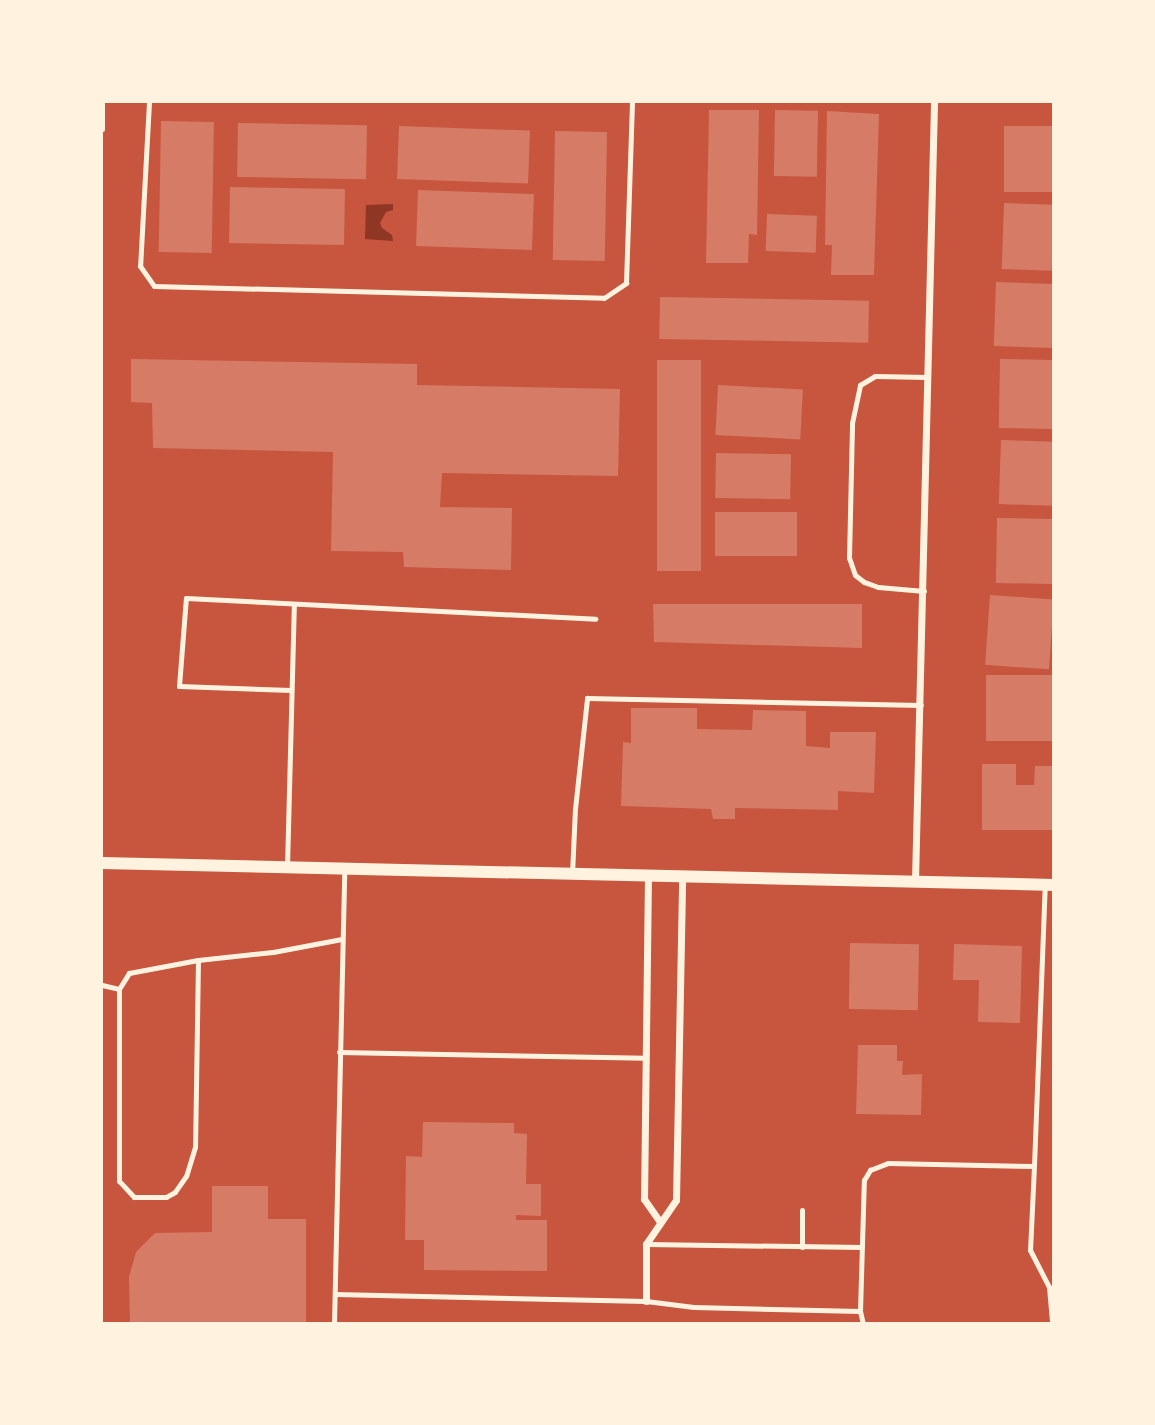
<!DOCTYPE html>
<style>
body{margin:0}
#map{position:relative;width:1155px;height:1425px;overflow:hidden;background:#c8553d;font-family:"Varela Round",sans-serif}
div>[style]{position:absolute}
.water>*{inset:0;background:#8f3625}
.building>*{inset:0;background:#d67c66;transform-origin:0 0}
.service>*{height:5px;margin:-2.5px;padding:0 2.5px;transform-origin:2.5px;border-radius:2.5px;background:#fff3e0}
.minor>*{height:7px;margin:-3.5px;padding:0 3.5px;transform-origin:3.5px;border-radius:3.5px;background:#fff3e0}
.tertiary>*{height:12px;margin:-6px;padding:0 6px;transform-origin:6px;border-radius:6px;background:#fff3e0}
span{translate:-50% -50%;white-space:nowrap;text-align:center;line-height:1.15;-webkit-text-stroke:7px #fff3e0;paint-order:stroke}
.frame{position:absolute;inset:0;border:103px solid #fff3e0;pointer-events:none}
</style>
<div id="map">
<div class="water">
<i style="clip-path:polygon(393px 204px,393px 210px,386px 212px,380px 223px,382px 228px,392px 235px,393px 241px,365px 239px,366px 205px)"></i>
</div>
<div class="building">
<i style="clip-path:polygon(709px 110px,759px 110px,757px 235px,749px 234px,748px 263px,706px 263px)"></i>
<i style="left:775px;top:110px;width:43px;height:66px;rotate:1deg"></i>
<i style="clip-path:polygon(827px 111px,879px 114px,874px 275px,831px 275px,832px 245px,825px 245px)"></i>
<i style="left:161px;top:121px;width:53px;height:131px;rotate:1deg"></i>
<i style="left:238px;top:123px;width:129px;height:54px;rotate:1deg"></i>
<i style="left:399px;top:126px;width:131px;height:53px;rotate:2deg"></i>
<i style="left:1004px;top:126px;width:50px;height:66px"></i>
<i style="left:555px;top:131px;width:52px;height:129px;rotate:1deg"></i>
<i style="left:230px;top:187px;width:115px;height:56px;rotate:1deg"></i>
<i style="left:418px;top:190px;width:116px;height:56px;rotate:2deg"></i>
<i style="left:1004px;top:203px;width:50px;height:66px;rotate:2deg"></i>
<i style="left:767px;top:214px;width:50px;height:37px;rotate:2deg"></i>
<i style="left:996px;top:282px;width:58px;height:64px;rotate:2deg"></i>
<i style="left:660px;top:297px;width:209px;height:42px;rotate:1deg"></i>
<i style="clip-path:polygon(131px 359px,417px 364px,417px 385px,620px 389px,618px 476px,442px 473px,440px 507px,512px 508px,511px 570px,404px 567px,403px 552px,331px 551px,333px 452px,153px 448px,152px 403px,131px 402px)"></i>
<i style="left:1000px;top:359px;width:54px;height:69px;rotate:1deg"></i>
<i style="left:657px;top:360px;width:44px;height:211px"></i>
<i style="left:718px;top:385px;width:85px;height:50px;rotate:3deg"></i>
<i style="left:1001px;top:440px;width:53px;height:64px;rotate:2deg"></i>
<i style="left:716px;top:453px;width:75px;height:45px;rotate:1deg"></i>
<i style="left:797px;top:512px;width:44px;height:82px;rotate:90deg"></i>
<i style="left:997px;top:518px;width:57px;height:65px;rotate:1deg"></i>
<i style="left:990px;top:595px;width:64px;height:70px;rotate:4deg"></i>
<i style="clip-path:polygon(653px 604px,862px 604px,862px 648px,654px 642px)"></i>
<i style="left:986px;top:675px;width:68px;height:66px"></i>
<i style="clip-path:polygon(631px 708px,697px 708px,697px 729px,752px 730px,753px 710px,806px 711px,806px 746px,830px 748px,830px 732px,876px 732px,874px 793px,838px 791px,838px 810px,735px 808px,735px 819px,713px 819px,711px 809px,621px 806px,623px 742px,631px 743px)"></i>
<i style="clip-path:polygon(982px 764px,1016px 764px,1016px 785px,1034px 785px,1035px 766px,1054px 766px,1054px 830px,982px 830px)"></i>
<i style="left:850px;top:943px;width:69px;height:66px;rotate:1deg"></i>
<i style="clip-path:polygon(954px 944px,1022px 946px,1020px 1023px,978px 1022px,979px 980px,953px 980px)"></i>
<i style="clip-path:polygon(858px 1045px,897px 1045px,897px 1061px,903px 1061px,902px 1075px,922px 1074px,921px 1115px,856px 1114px)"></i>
<i style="clip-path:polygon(423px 1122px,514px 1123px,514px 1133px,527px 1134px,526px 1184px,541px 1184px,541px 1216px,516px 1215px,516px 1220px,547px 1220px,547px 1271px,424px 1270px,424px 1240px,405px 1240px,406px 1156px,422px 1157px)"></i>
<i style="clip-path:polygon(212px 1186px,268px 1186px,268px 1219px,306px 1219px,306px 1324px,130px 1324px,129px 1277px,136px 1252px,155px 1233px,212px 1232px)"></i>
</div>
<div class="service">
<i style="left:149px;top:102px;width:164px;rotate:93.1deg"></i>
<i style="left:140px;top:266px;width:24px;rotate:55deg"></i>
<i style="left:154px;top:286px;width:450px;rotate:1.5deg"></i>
<i style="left:604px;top:298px;width:27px;rotate:-34deg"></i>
<i style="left:626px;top:283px;width:181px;rotate:-88.1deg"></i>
<i style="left:102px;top:129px;width:27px;rotate:-90deg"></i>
<i style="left:924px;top:591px;width:46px;rotate:-175deg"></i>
<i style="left:878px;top:587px;width:15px;rotate:-160deg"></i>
<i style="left:864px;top:582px;width:11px;rotate:-142deg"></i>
<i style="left:855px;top:575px;width:18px;rotate:-109deg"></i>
<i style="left:849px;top:558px;width:135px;rotate:-88.7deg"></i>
<i style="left:852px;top:423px;width:39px;rotate:-78deg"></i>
<i style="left:860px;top:385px;width:17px;rotate:-31deg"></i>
<i style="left:875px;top:376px;width:52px;rotate:1.1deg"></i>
<i style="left:291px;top:690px;width:112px;rotate:-178deg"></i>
<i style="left:179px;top:686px;width:88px;rotate:-85.5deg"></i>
<i style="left:186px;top:598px;width:410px;rotate:2.9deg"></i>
<i style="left:287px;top:867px;width:263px;rotate:-88.5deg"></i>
<i style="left:572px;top:874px;width:65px;rotate:-87.4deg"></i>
<i style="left:575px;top:809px;width:112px;rotate:-83.8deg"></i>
<i style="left:587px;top:698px;width:334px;rotate:1.2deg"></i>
<i style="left:198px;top:960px;width:187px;rotate:90.9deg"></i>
<i style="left:195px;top:1147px;width:30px;rotate:107deg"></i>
<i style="left:186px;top:1176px;width:19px;rotate:125deg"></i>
<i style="left:175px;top:1192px;width:10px;rotate:151deg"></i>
<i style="left:166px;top:1197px;width:32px;rotate:180deg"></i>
<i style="left:134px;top:1197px;width:22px;rotate:-133deg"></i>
<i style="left:119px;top:1181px;width:192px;rotate:-90deg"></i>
<i style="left:119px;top:989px;width:19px;rotate:-58deg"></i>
<i style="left:129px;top:973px;width:70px;rotate:-10.7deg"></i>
<i style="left:198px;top:960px;width:75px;rotate:-6.1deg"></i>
<i style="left:273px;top:952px;width:70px;rotate:-10.7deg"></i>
<i style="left:102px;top:985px;width:17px;rotate:13deg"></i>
<i style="left:339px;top:1052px;width:305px;rotate:1.1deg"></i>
<i style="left:1034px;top:1166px;width:84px;rotate:92.7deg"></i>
<i style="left:1030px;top:1250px;width:42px;rotate:62.8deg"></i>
<i style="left:1049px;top:1287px;width:37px;rotate:85deg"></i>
<i style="left:646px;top:1244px;width:216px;rotate:0.8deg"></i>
<i style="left:802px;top:1247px;width:37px;rotate:-90deg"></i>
<i style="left:335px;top:1294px;width:311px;rotate:1.3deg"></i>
<i style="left:646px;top:1301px;width:48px;rotate:7.1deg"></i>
<i style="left:694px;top:1307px;width:166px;rotate:1.4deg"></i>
<i style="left:334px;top:1324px;width:456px;rotate:-88.7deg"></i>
<i style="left:863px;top:1324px;width:13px;rotate:-103deg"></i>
<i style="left:860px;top:1311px;width:131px;rotate:-88.3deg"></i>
<i style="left:864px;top:1180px;width:12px;rotate:-59deg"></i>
<i style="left:870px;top:1170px;width:19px;rotate:-21deg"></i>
<i style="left:888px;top:1163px;width:146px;rotate:1.2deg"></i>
<i style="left:1034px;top:1166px;width:281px;rotate:-87.8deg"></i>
</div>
<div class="minor">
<i style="left:648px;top:875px;width:324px;rotate:90.7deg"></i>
<i style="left:644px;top:1199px;width:28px;rotate:55deg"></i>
<i style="left:915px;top:881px;width:779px;rotate:-88.6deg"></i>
<i style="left:646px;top:1301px;width:57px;rotate:-90deg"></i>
<i style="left:646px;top:1244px;width:53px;rotate:-55.7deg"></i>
<i style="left:676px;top:1200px;width:324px;rotate:-88.9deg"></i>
</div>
<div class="tertiary">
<i style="left:102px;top:863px;width:952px;rotate:1.32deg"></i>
</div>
<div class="frame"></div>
</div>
